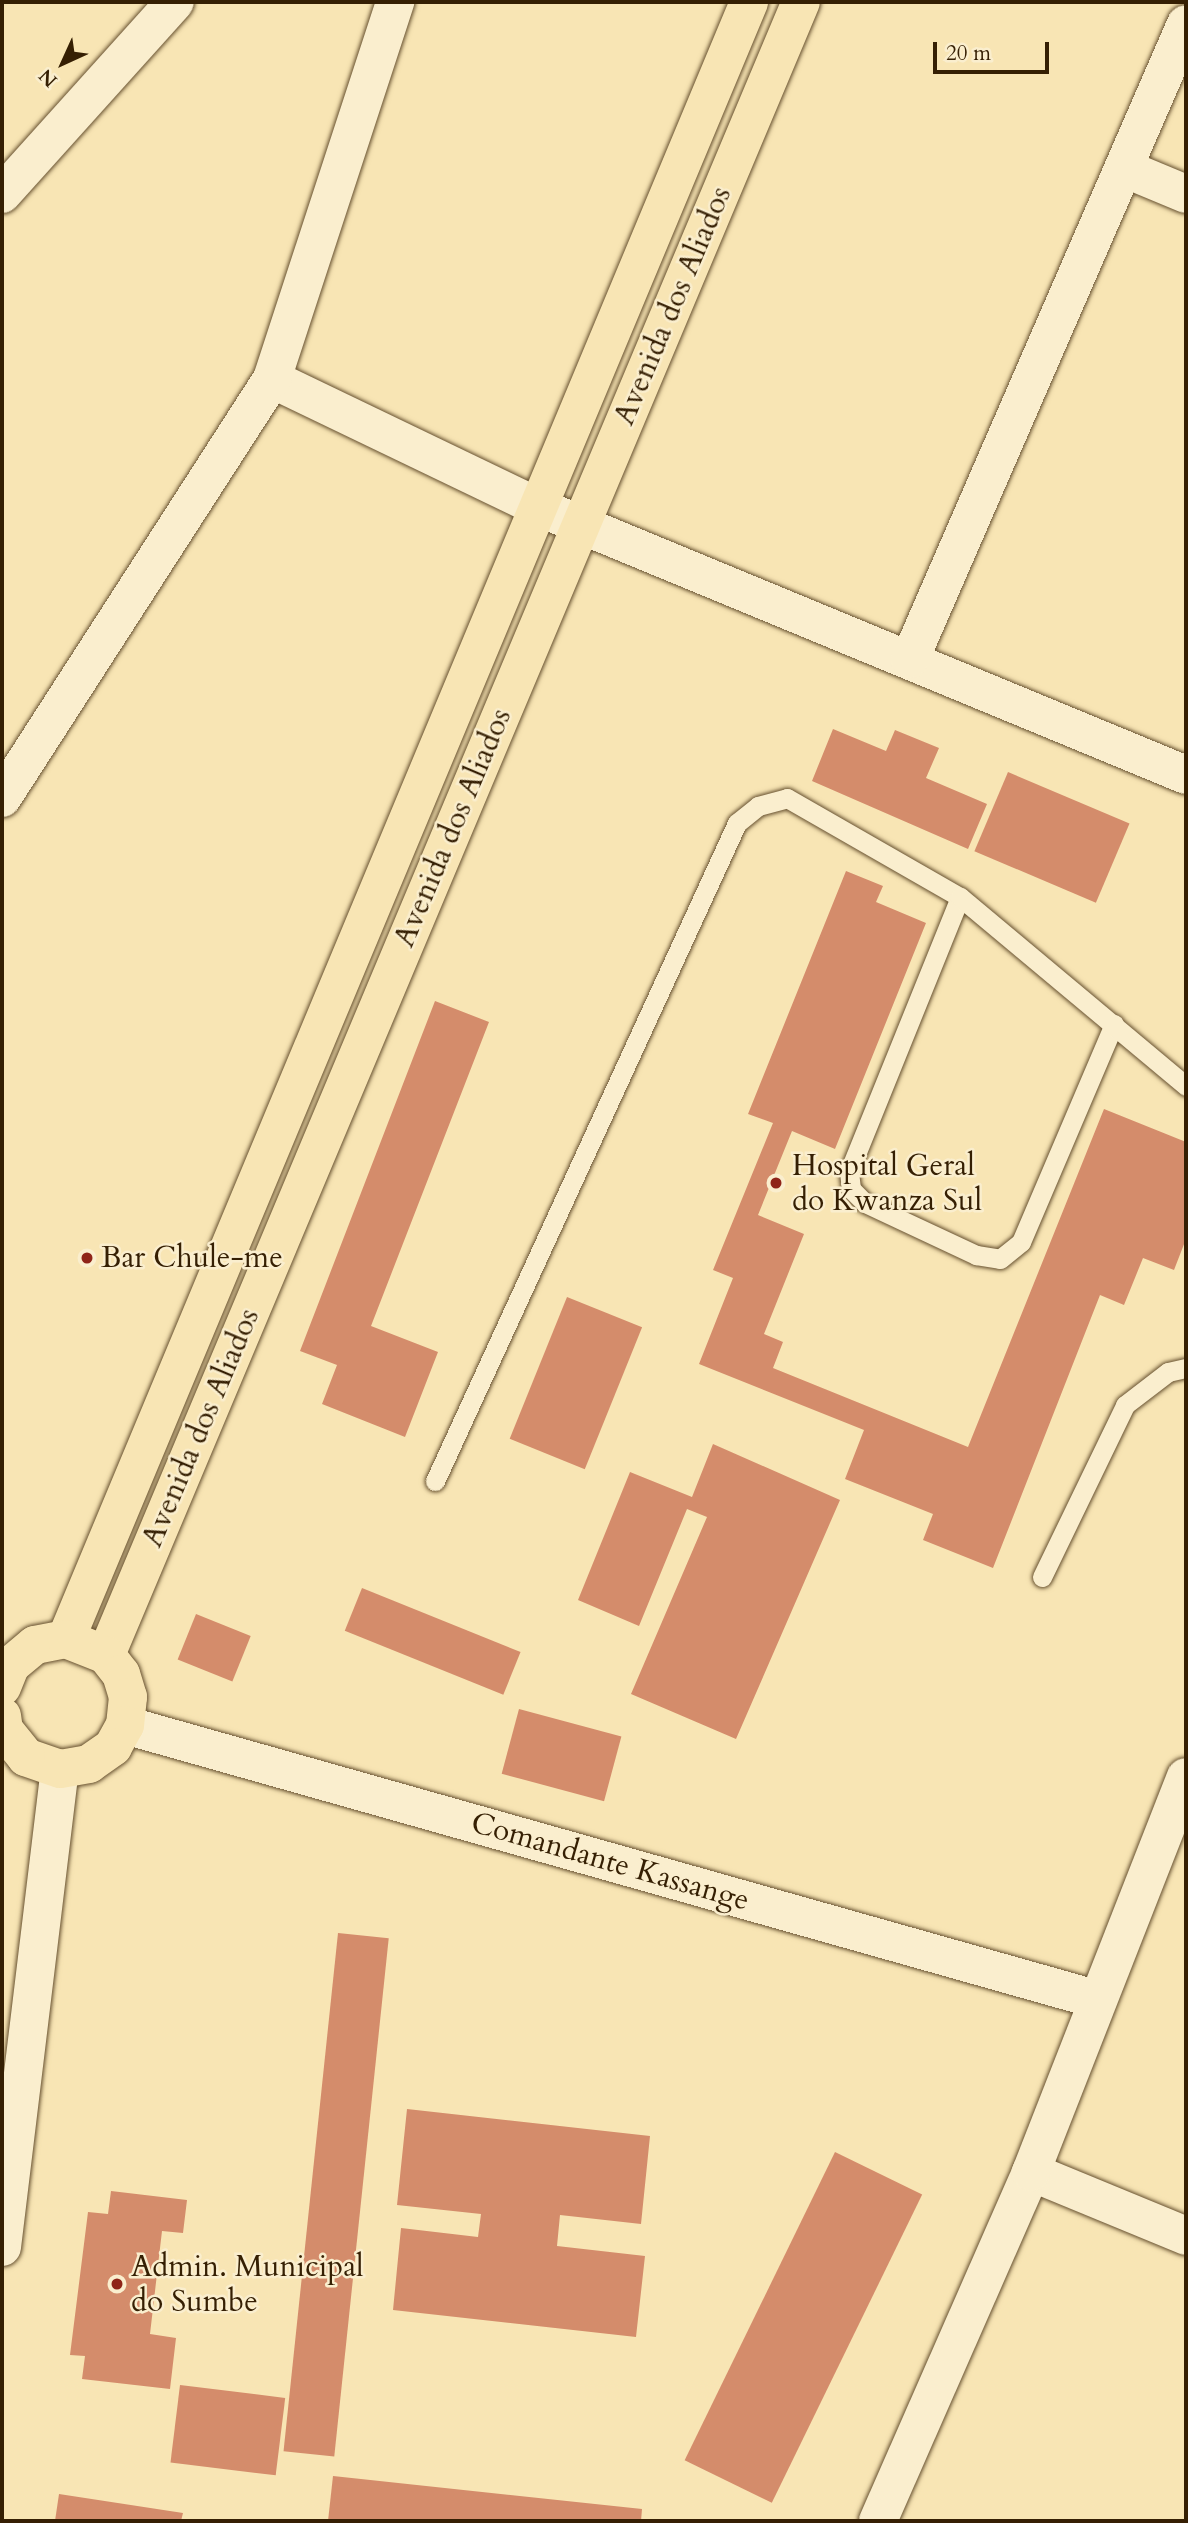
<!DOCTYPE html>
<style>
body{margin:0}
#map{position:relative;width:1188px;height:2523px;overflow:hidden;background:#f8e5b4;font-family:Cardo,serif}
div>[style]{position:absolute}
.building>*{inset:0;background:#d48c6b;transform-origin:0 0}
.roads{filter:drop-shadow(0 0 2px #66502f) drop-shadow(0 0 2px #66502f)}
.service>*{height:19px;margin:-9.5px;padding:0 9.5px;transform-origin:9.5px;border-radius:9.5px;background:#faeece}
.minor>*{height:38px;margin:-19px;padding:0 19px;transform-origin:19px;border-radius:19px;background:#faeece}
.primary>*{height:38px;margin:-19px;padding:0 19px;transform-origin:19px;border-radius:19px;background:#f8e5b4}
.dots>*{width:19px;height:19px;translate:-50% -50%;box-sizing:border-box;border:4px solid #faeece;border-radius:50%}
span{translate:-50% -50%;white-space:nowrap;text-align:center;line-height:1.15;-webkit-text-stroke:5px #faeece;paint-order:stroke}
.street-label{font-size:30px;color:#351f03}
.poi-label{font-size:30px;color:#351f03}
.left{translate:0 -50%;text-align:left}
.frame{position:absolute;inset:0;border:4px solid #351f03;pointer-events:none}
.north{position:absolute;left:28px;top:28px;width:70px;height:70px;-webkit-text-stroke:5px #faeece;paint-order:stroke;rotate:225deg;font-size:19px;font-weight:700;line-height:28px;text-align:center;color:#351f03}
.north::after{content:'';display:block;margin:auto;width:24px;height:32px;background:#351f03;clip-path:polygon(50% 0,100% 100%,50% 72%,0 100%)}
.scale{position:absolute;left:933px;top:42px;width:116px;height:32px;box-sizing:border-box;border:4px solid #351f03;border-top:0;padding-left:9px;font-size:21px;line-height:24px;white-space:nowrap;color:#351f03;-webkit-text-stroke:5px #faeece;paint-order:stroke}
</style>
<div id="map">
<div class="building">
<i style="clip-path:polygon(833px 729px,886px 751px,895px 730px,939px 748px,926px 778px,987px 804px,968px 849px,812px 781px)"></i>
<i style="left:1008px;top:772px;width:132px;height:86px;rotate:23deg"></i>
<i style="clip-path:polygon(846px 871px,883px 886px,876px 902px,926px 923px,835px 1149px,792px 1131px,758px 1215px,804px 1234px,764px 1334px,783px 1342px,773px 1368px,968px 1447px,1104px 1109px,1186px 1142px,1186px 1239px,1174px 1270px,1143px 1258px,1124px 1305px,1100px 1295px,993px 1568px,923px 1540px,933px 1514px,845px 1479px,864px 1430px,699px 1364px,733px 1278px,713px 1270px,773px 1123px,748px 1114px)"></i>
<i style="clip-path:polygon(435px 1001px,489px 1022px,371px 1326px,438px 1352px,405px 1437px,322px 1404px,337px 1365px,300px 1351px)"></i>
<i style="left:567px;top:1297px;width:81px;height:153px;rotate:22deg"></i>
<i style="clip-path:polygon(713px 1444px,840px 1500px,736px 1739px,631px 1694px,707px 1517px,687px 1509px,639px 1626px,578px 1600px,630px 1472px,692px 1497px)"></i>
<i style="left:362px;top:1588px;width:171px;height:46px;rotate:22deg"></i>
<i style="left:196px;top:1614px;width:59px;height:49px;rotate:22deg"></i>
<i style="left:519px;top:1709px;width:106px;height:67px;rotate:15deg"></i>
<i style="left:338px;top:1933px;width:51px;height:521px;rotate:6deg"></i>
<i style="clip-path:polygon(407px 2109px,650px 2136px,641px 2224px,560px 2215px,557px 2246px,645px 2256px,636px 2337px,393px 2310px,401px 2228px,478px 2237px,481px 2214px,397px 2205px)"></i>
<i style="left:835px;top:2152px;width:97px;height:343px;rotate:26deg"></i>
<i style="clip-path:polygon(111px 2191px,187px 2200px,183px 2233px,162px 2231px,150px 2334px,176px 2338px,170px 2389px,82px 2379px,85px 2356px,70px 2355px,88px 2212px,108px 2214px)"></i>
<i style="left:180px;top:2385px;width:106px;height:78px;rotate:7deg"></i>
<i style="clip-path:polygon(333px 2476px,642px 2509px,641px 2521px,328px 2521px)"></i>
<i style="clip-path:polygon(59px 2494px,183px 2513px,181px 2521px,55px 2521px)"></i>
</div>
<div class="roads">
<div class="service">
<i style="left:960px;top:897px;width:297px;rotate:112deg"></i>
<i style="left:849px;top:1172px;width:17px;rotate:83deg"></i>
<i style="left:851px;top:1189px;width:20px;rotate:45deg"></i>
<i style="left:865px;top:1203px;width:123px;rotate:25.1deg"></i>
<i style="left:976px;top:1255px;width:24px;rotate:9deg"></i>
<i style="left:1000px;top:1259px;width:27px;rotate:-39deg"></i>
<i style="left:1021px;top:1242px;width:237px;rotate:-66.9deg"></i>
<i style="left:435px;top:1481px;width:724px;rotate:-65.35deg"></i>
<i style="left:737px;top:823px;width:27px;rotate:-39deg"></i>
<i style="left:758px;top:806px;width:30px;rotate:-15deg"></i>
<i style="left:787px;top:798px;width:199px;rotate:29.8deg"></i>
<i style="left:960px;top:897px;width:295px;rotate:39.9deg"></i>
<i style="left:1042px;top:1577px;width:191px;rotate:-64.2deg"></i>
<i style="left:1125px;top:1405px;width:54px;rotate:-37.5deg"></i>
<i style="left:1168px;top:1372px;width:18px;rotate:-13deg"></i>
</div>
<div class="minor">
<i style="left:1126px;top:169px;width:65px;rotate:22.6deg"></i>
<i style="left:2px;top:194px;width:258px;rotate:-48deg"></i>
<i style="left:272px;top:379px;width:295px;rotate:25.7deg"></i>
<i style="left:538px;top:507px;width:701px;rotate:22.47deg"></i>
<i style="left:910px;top:659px;width:692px;rotate:-66.51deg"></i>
<i style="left:2px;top:798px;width:498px;rotate:-57.2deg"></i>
<i style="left:272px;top:379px;width:397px;rotate:-71.9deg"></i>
<i style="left:125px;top:1725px;width:1008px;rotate:15.77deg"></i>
<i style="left:1031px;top:2172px;width:168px;rotate:22.4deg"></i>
<i style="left:2px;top:2247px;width:482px;rotate:-83.1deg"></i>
<i style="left:878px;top:2521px;width:381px;rotate:-66.3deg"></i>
<i style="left:1031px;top:2172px;width:424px;rotate:-68.6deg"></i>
</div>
<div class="primary">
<i style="left:66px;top:1639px;width:1774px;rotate:-67.35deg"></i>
<i style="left:106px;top:1655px;width:1793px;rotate:-67.2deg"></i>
<i style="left:2px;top:1687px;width:24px;rotate:-68deg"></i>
<i style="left:11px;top:1665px;width:31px;rotate:-40deg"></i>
<i style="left:35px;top:1645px;width:32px;rotate:-11deg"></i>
<i style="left:66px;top:1639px;width:43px;rotate:21.8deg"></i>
<i style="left:106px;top:1655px;width:24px;rotate:52deg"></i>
<i style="left:121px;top:1674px;width:24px;rotate:73deg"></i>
<i style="left:128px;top:1697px;width:28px;rotate:96deg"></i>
<i style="left:125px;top:1725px;width:25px;rotate:119deg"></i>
<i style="left:113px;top:1747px;width:29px;rotate:145deg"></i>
<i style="left:89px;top:1764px;width:29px;rotate:170deg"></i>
<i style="left:60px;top:1769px;width:36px;rotate:-161deg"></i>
<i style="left:26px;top:1757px;width:35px;rotate:-129deg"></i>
<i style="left:4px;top:1730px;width:14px;rotate:-98deg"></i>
</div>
</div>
<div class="dots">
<i style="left:776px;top:1183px;background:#8f2418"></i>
<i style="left:87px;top:1258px;background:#8f2418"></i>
<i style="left:117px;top:2284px;background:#8f2418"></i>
</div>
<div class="street-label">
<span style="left:673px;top:306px;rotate:-67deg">Avenida dos Aliados</span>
<span style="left:453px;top:828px;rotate:-67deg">Avenida dos Aliados</span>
<span style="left:201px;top:1428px;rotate:-67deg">Avenida dos Aliados</span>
<span style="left:610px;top:1862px;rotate:16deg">Comandante Kassange</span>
</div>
<div class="poi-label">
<span class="left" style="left:792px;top:1183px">Hospital Geral<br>do Kwanza Sul</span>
<span class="left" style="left:101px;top:1258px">Bar Chule-me</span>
<span class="left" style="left:131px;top:2284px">Admin. Municipal<br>do Sumbe</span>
</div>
<div class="frame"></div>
<div class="north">N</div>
<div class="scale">20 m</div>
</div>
